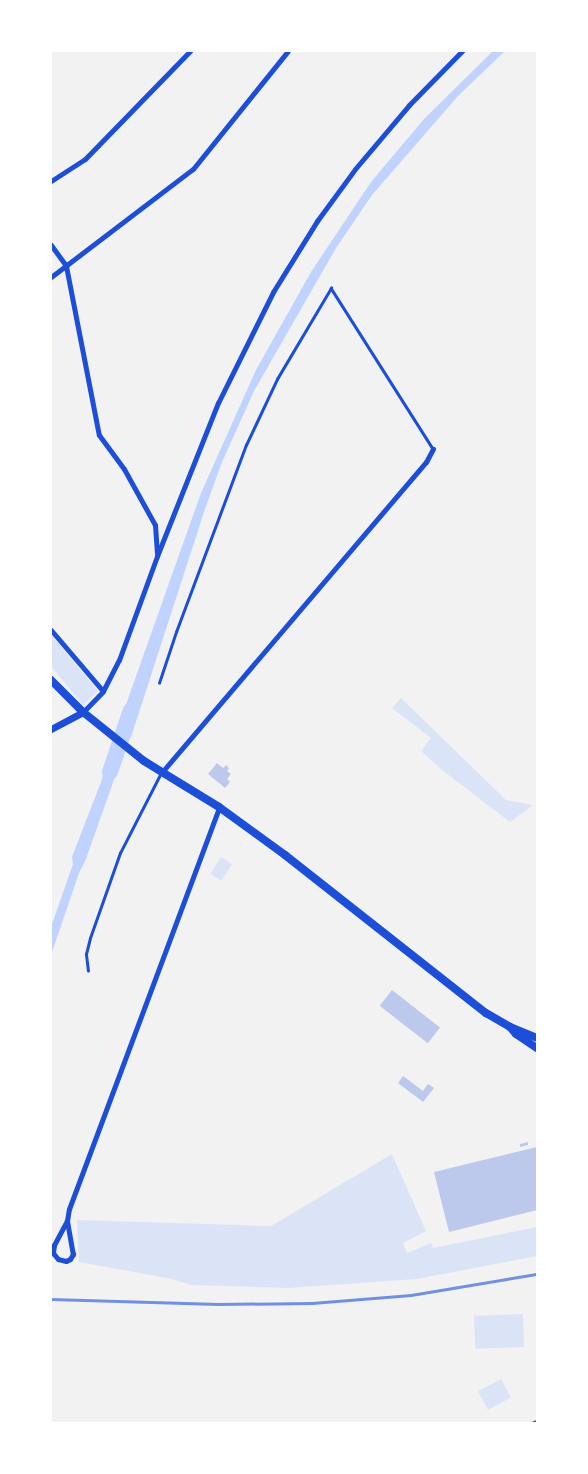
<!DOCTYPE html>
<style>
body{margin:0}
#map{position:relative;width:588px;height:1474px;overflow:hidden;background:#f2f2f2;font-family:Signika,sans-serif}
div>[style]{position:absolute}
.green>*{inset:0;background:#dbe4f7;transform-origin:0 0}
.water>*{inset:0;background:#bfd3fe}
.river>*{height:16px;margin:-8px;padding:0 8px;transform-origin:8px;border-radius:8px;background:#bfd3fe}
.building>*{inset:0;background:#bdc9ec;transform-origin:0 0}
.service>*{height:2.5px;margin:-1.25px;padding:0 1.25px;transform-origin:1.25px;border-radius:1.25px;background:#1d4ed8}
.minor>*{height:5px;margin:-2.5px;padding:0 2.5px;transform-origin:2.5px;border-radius:2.5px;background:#1d4ed8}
.secondary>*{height:7px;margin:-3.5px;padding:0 3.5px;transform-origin:3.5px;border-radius:3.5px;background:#1d4ed8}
.primary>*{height:8px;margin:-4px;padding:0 4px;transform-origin:4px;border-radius:4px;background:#1d4ed8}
.rail>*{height:2.5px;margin:-1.25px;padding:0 1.25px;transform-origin:1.25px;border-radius:1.25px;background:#7290e2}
span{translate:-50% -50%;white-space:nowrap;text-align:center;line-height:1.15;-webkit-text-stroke:4.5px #fff;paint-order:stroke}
.frame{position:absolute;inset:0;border:52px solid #fff;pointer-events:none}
</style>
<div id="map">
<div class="green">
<i style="clip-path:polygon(51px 635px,98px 691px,83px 705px,51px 666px)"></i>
<i style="clip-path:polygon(401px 698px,506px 800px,533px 805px,510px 822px,442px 770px,421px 751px,431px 738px,392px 708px)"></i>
<i style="left:221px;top:857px;width:13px;height:20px;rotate:32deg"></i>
<i style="clip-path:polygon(392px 1154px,426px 1231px,403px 1243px,407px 1253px,431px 1243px,433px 1248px,537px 1227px,537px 1256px,417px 1279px,289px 1288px,191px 1285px,172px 1279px,79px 1262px,77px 1220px,271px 1226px)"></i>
<i style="left:523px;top:1314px;width:33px;height:49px;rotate:88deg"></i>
<i style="left:501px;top:1379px;width:21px;height:26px;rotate:62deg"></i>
</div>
<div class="water">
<i style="clip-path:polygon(493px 51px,505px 51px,458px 96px,372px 195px,336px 248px,254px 391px,222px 462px,205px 509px,131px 737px,118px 727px,201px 493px,256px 370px,311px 272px,371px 182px,424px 119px)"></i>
<i style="clip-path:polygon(110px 748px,122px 757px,86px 859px,79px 873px,51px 955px,51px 927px,73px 864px,72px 857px,101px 782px)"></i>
</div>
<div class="river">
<i style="left:110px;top:772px;width:65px;rotate:-71.3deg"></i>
</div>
<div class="building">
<i style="clip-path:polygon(217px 763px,223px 768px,226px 765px,229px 768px,227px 771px,231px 774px,227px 779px,230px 782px,225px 788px,208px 774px)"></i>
<i style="left:392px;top:990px;width:61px;height:20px;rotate:38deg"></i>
<i style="clip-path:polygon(403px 1076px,423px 1091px,428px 1084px,434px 1088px,423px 1102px,398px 1083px)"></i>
<i style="clip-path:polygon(528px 1142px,528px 1145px,520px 1147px,520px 1144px)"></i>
<i style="clip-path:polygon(537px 1147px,537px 1210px,449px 1232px,434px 1172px)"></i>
</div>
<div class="service">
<i style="left:159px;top:683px;width:54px;rotate:-71.6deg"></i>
<i style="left:176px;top:632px;width:200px;rotate:-69.5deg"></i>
<i style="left:246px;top:445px;width:73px;rotate:-64.8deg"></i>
<i style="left:277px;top:379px;width:106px;rotate:-59.3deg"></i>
<i style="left:331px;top:288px;width:191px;rotate:57.6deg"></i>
<i style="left:88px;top:971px;width:17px;rotate:-97deg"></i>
<i style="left:86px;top:954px;width:16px;rotate:-76deg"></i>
<i style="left:90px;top:938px;width:90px;rotate:-70.6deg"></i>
<i style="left:120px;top:853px;width:90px;rotate:-62.9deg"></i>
</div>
<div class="minor">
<i style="left:51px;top:181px;width:40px;rotate:-32.9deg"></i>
<i style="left:85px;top:159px;width:151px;rotate:-45.8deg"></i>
<i style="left:51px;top:245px;width:26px;rotate:54deg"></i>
<i style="left:66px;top:266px;width:172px;rotate:79deg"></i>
<i style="left:99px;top:435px;width:42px;rotate:53.7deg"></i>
<i style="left:124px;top:469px;width:64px;rotate:61deg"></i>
<i style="left:155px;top:525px;width:28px;rotate:86deg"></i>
<i style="left:51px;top:277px;width:178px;rotate:-37.3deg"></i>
<i style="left:193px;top:169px;width:151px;rotate:-51.2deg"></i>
<i style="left:51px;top:630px;width:80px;rotate:49.6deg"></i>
<i style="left:83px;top:712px;width:29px;rotate:-46deg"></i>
<i style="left:103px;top:691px;width:35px;rotate:-63deg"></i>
<i style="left:119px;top:660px;width:111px;rotate:-69.9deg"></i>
<i style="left:157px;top:556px;width:165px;rotate:-68.3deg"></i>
<i style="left:218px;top:403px;width:124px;rotate:-63.6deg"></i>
<i style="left:273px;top:292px;width:84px;rotate:-58.2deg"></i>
<i style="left:317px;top:221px;width:64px;rotate:-53.8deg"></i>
<i style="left:355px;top:169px;width:84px;rotate:-49.8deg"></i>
<i style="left:409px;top:105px;width:76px;rotate:-45.5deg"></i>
<i style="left:162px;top:772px;width:407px;rotate:-49.6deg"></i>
<i style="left:426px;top:462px;width:15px;rotate:-62deg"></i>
<i style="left:67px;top:1221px;width:34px;rotate:80deg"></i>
<i style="left:73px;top:1254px;width:6px;rotate:121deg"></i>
<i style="left:70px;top:1259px;width:4px;rotate:153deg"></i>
<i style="left:66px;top:1261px;width:8px;rotate:-166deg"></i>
<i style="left:58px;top:1259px;width:8px;rotate:-130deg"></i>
<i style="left:53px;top:1253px;width:8px;rotate:-83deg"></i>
<i style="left:54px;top:1245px;width:27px;rotate:-62deg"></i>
<i style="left:67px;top:1221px;width:12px;rotate:-81deg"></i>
<i style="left:69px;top:1209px;width:429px;rotate:-69.5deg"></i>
<i style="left:534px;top:1423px;width:3px;rotate:-18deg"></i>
</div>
<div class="secondary">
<i style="left:51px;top:729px;width:36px;rotate:-28deg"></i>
</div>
<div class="primary">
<i style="left:51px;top:680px;width:45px;rotate:45deg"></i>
<i style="left:83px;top:712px;width:78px;rotate:38.8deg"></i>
<i style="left:144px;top:761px;width:88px;rotate:31.5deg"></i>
<i style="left:219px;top:807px;width:82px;rotate:36deg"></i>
<i style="left:285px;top:855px;width:256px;rotate:38.2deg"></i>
<i style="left:486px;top:1013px;width:28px;rotate:30deg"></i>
<i style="left:510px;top:1027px;width:29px;rotate:22deg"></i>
<i style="left:510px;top:1027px;width:9px;rotate:49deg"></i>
<i style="left:516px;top:1034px;width:25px;rotate:34deg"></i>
</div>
<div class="rail">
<i style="left:51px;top:1299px;width:167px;rotate:1.7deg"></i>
<i style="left:218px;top:1304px;width:94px;rotate:-0.6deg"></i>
<i style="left:312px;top:1303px;width:99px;rotate:-4.6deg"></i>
<i style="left:411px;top:1295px;width:128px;rotate:-9.5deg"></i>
</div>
<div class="frame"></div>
</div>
